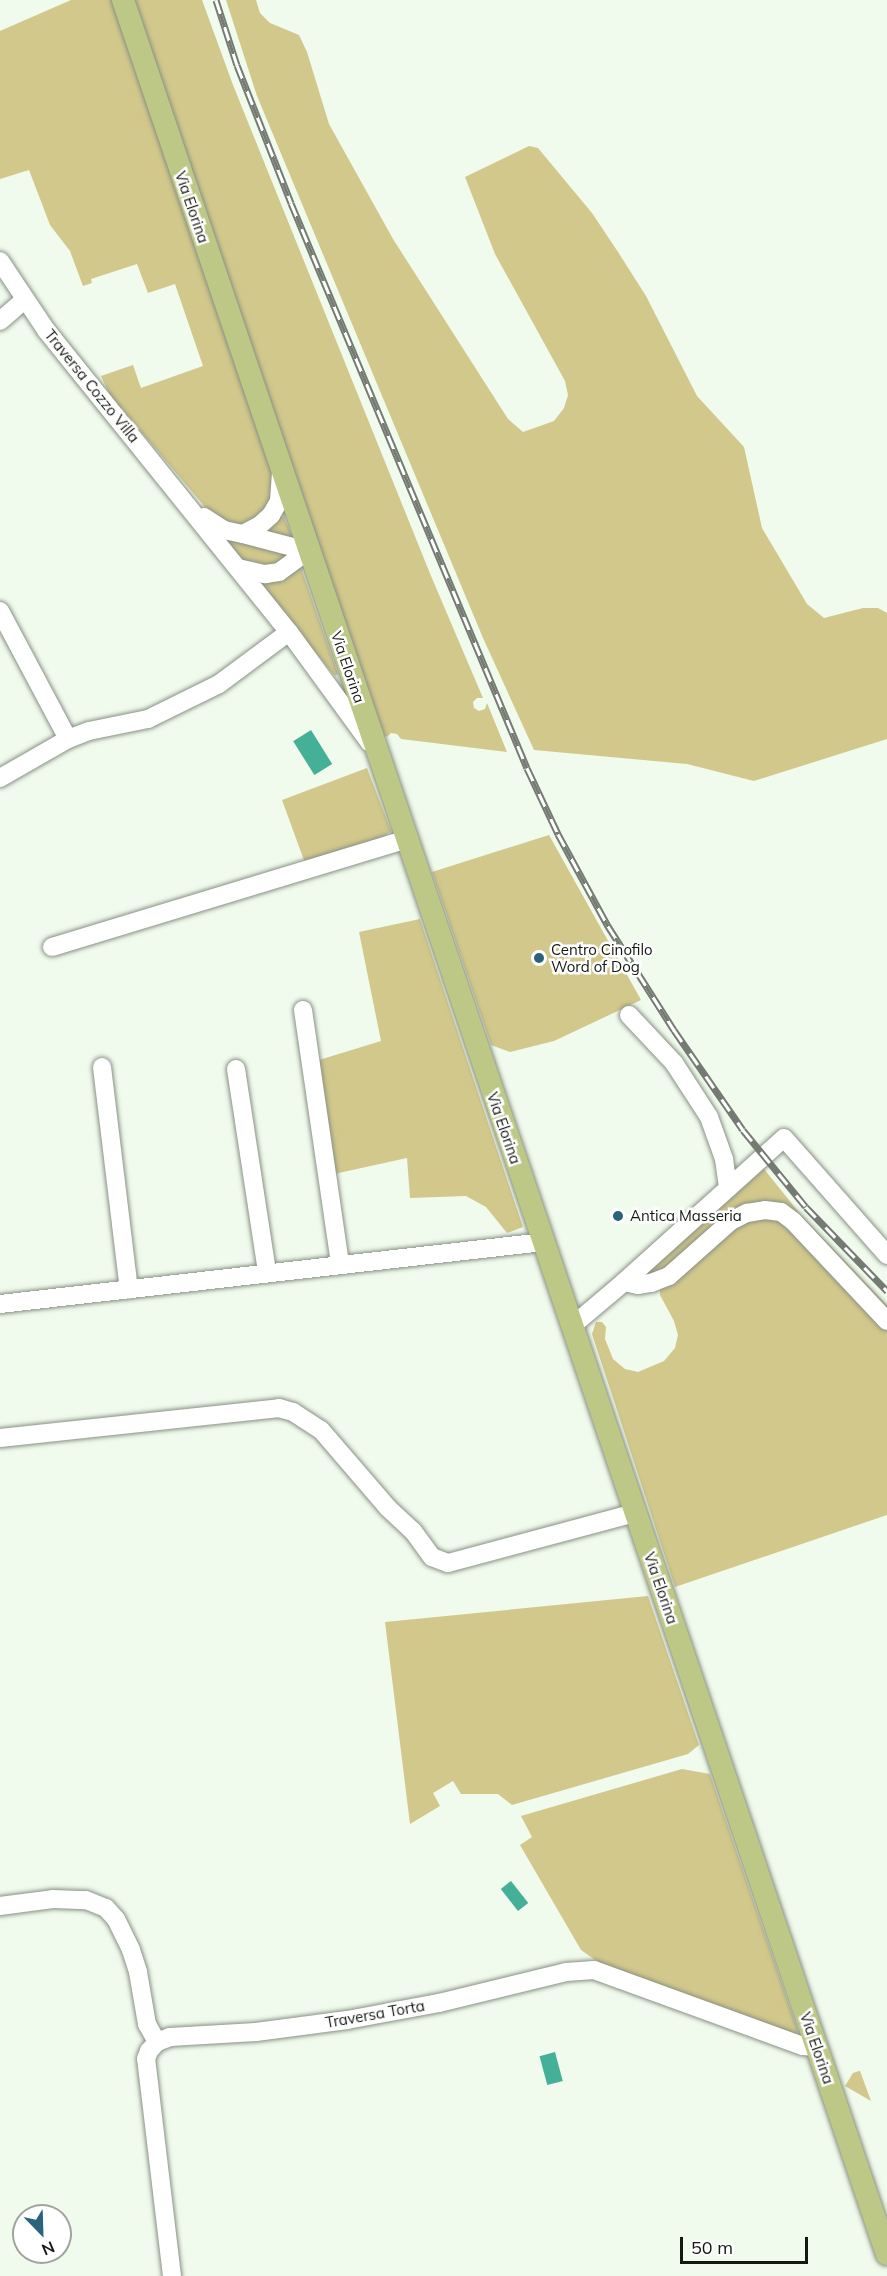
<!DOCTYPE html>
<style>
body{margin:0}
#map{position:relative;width:887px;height:2276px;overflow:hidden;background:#f0faed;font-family:Mulish,sans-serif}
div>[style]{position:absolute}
.green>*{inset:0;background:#d2c88b}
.water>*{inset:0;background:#43b097;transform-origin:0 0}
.roads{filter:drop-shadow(0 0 2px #899185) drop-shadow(0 0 2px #899185)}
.minor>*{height:18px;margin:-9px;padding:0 9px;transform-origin:9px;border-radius:9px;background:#fff}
.major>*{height:22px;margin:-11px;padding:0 11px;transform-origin:11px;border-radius:11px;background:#bec886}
.rail>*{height:7px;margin-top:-3.5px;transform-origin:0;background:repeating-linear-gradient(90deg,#fff 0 14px,#757b73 0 28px);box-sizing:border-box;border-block:2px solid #757b73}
.dots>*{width:16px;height:16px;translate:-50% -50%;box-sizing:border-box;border:3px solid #fff;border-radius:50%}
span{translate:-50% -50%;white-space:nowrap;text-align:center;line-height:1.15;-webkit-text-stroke:5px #fff;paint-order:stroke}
.street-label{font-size:15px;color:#141813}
.poi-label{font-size:15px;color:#141813}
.left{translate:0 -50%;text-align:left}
.north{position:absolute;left:12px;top:2204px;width:60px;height:60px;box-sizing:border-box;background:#fff;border:2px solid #a1a3a1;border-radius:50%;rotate:157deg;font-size:16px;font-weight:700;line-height:24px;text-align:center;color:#141813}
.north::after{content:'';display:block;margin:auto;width:21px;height:27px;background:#2b637d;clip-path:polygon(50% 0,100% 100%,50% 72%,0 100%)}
.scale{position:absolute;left:680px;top:2237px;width:128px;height:27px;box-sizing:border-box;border:3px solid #141813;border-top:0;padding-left:8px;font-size:18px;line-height:21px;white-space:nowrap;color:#141813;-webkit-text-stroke:4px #fff;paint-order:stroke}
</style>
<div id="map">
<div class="green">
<i style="clip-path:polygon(71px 0,113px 0,272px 468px,271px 499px,261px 515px,244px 524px,234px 524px,211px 514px,110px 395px,101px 376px,133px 365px,141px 388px,203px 366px,175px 284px,148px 293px,137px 264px,91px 279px,92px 283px,83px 286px,70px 251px,50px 225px,29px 170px,0 179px,0 31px)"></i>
<i style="clip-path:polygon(133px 0,202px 0,233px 85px,431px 576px,483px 698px,477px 698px,473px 702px,474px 708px,479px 711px,485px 709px,487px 703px,507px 752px,401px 739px,397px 734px,391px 733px,387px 737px,384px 735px)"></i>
<i style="clip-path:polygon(226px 0,256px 0,260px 13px,270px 23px,299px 35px,307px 52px,329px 124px,393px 239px,508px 419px,523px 432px,554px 421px,564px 408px,568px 395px,565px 381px,495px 254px,465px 177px,529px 146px,538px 148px,592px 213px,618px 252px,646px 296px,697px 396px,744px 447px,762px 528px,807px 604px,824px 618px,863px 608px,878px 608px,887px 613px,887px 739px,754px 781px,687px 764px,534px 750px,483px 638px,257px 96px)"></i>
<i style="clip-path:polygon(281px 516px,284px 517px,292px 536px,289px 539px,266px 534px,265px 530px)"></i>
<i style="clip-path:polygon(226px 538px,289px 553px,287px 557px,272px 565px,253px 567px,241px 559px,225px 541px)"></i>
<i style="clip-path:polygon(300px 565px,338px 674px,335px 676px,260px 585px,263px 581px)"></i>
<i style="clip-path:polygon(367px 768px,391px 831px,378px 841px,305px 863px,282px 800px)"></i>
<i style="clip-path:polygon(549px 835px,641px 1000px,554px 1041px,510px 1052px,491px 1045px,432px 872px)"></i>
<i style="clip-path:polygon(420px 919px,523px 1227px,507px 1233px,486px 1207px,466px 1196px,410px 1198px,407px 1158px,334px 1174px,319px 1060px,381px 1041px,359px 932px)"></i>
<i style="clip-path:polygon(764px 1169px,801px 1215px,887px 1305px,887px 1312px,766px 1204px,667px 1271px,642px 1277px)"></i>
<i style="clip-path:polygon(752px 1217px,779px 1219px,887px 1331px,887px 1515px,675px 1587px,592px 1334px,596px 1322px,602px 1322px,606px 1327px,605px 1339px,613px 1359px,625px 1369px,638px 1372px,664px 1361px,675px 1348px,678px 1335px,674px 1321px,660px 1295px,660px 1287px,734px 1226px)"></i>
<i style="clip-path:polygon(648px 1596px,699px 1745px,688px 1754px,512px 1805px,498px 1794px,461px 1794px,453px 1781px,433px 1793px,440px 1806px,410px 1824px,385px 1622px)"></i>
<i style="clip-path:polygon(682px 1769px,710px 1774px,798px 2031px,795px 2036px,598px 1962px,581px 1950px,520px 1845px,532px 1837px,521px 1816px)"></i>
<i style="clip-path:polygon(859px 2071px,860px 2071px,871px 2101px,845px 2086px,853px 2073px)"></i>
</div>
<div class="water">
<i style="left:311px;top:730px;width:40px;height:21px;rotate:58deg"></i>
<i style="left:511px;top:1881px;width:28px;height:13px;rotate:52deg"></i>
<i style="left:555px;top:2052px;width:30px;height:16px;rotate:75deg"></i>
</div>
<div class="roads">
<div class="minor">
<i style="left:0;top:261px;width:83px;rotate:56.3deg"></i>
<i style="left:46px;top:330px;width:388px;rotate:51.2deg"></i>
<i style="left:289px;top:632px;width:137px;rotate:53.9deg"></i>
<i style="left:0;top:321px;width:33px;rotate:-41deg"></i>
<i style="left:204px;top:517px;width:24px;rotate:33deg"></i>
<i style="left:224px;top:530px;width:19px;rotate:12deg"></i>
<i style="left:243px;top:534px;width:19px;rotate:-28deg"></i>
<i style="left:260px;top:525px;width:15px;rotate:-42deg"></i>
<i style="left:271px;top:515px;width:16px;rotate:-60deg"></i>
<i style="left:279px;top:501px;width:29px;rotate:-86deg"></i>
<i style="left:243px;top:534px;width:67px;rotate:14.7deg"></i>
<i style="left:238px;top:568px;width:28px;rotate:13deg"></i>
<i style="left:265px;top:574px;width:14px;rotate:-8deg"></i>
<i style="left:279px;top:572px;width:36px;rotate:-36deg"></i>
<i style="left:0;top:611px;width:145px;rotate:62deg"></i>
<i style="left:0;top:778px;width:78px;rotate:-29.8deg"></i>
<i style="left:68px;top:739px;width:22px;rotate:-21deg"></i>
<i style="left:89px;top:731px;width:60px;rotate:-11.5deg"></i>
<i style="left:148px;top:719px;width:79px;rotate:-26.2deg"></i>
<i style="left:219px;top:684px;width:87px;rotate:-36.6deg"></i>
<i style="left:52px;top:947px;width:369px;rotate:-16.9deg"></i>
<i style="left:303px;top:1010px;width:256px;rotate:81.7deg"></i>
<i style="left:629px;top:1015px;width:66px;rotate:46.8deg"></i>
<i style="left:674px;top:1063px;width:64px;rotate:57.1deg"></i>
<i style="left:709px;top:1117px;width:45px;rotate:70.3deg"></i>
<i style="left:724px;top:1159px;width:29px;rotate:82deg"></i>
<i style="left:102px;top:1067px;width:224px;rotate:83.1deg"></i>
<i style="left:236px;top:1069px;width:205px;rotate:81.3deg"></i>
<i style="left:624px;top:1282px;width:14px;rotate:12deg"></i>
<i style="left:638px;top:1285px;width:13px;rotate:-9deg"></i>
<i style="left:651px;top:1283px;width:19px;rotate:-21deg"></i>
<i style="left:669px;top:1276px;width:83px;rotate:-41.6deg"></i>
<i style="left:731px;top:1221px;width:18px;rotate:-27deg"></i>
<i style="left:747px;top:1213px;width:18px;rotate:-9deg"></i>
<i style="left:765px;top:1210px;width:16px;rotate:7deg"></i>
<i style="left:781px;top:1212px;width:15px;rotate:37deg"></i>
<i style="left:793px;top:1221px;width:137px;rotate:46.8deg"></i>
<i style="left:0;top:1304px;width:547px;rotate:-6.51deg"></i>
<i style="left:572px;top:1326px;width:68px;rotate:-40.2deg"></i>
<i style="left:624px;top:1282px;width:215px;rotate:-42deg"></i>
<i style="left:784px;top:1138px;width:156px;rotate:48.6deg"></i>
<i style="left:0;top:1438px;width:281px;rotate:-6.1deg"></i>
<i style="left:279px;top:1408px;width:15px;rotate:16deg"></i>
<i style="left:293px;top:1412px;width:33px;rotate:33deg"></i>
<i style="left:321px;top:1430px;width:103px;rotate:49.3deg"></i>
<i style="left:388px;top:1508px;width:34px;rotate:43deg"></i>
<i style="left:413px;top:1531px;width:32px;rotate:54deg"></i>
<i style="left:432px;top:1557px;width:17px;rotate:21deg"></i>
<i style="left:448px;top:1563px;width:194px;rotate:-15deg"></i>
<i style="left:0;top:1906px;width:53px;rotate:-7.5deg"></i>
<i style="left:53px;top:1899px;width:33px;rotate:2deg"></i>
<i style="left:86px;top:1900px;width:22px;rotate:22deg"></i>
<i style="left:106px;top:1908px;width:15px;rotate:48deg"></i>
<i style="left:116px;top:1919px;width:34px;rotate:64deg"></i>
<i style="left:131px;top:1950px;width:23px;rotate:72deg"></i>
<i style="left:138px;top:1972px;width:53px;rotate:80.2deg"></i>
<i style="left:147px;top:2024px;width:21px;rotate:61deg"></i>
<i style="left:172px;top:2276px;width:219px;rotate:-96.8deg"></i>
<i style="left:146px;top:2059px;width:9px;rotate:-69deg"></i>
<i style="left:149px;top:2051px;width:12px;rotate:-48deg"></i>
<i style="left:157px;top:2042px;width:14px;rotate:-21deg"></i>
<i style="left:170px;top:2037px;width:86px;rotate:-3.3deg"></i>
<i style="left:256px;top:2032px;width:92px;rotate:-7.5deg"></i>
<i style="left:347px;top:2020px;width:94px;rotate:-10.5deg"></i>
<i style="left:439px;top:2003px;width:131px;rotate:-13.7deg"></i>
<i style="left:566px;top:1972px;width:28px;rotate:-4deg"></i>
<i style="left:594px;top:1970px;width:222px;rotate:20deg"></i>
<i style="left:803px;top:2046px;width:13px;rotate:4deg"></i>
</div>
<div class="major">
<i style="left:123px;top:0;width:2380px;rotate:71.28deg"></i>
</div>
</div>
<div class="rail">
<i style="left:216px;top:0;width:68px;rotate:72.1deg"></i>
<i style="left:237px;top:65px;width:148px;rotate:68.6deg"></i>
<i style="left:291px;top:203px;width:612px;rotate:67.33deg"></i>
<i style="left:527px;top:768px;width:73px;rotate:64.8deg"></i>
<i style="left:558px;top:834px;width:105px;rotate:61.5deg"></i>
<i style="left:608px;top:926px;width:123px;rotate:57.6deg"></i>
<i style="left:674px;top:1030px;width:121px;rotate:55.4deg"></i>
<i style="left:743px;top:1130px;width:99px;rotate:50.7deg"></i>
<i style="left:806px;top:1207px;width:117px;rotate:46deg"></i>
</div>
<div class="dots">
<i style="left:539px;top:958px;background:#2b637d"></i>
<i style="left:618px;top:1216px;background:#2b637d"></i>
</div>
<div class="street-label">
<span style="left:192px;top:207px;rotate:71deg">Via Elorina</span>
<span style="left:92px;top:386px;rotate:51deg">Traversa Cozzo Villa</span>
<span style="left:348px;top:667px;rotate:71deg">Via Elorina</span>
<span style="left:504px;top:1128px;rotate:71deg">Via Elorina</span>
<span style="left:661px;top:1588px;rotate:71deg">Via Elorina</span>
<span style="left:375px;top:2014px;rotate:-10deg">Traversa Torta</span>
<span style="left:817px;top:2048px;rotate:71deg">Via Elorina</span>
</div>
<div class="poi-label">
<span class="left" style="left:551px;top:958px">Centro Cinofilo<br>Word of Dog</span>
<span class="left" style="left:630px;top:1216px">Antica Masseria</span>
</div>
<div class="north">N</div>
<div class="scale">50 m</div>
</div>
